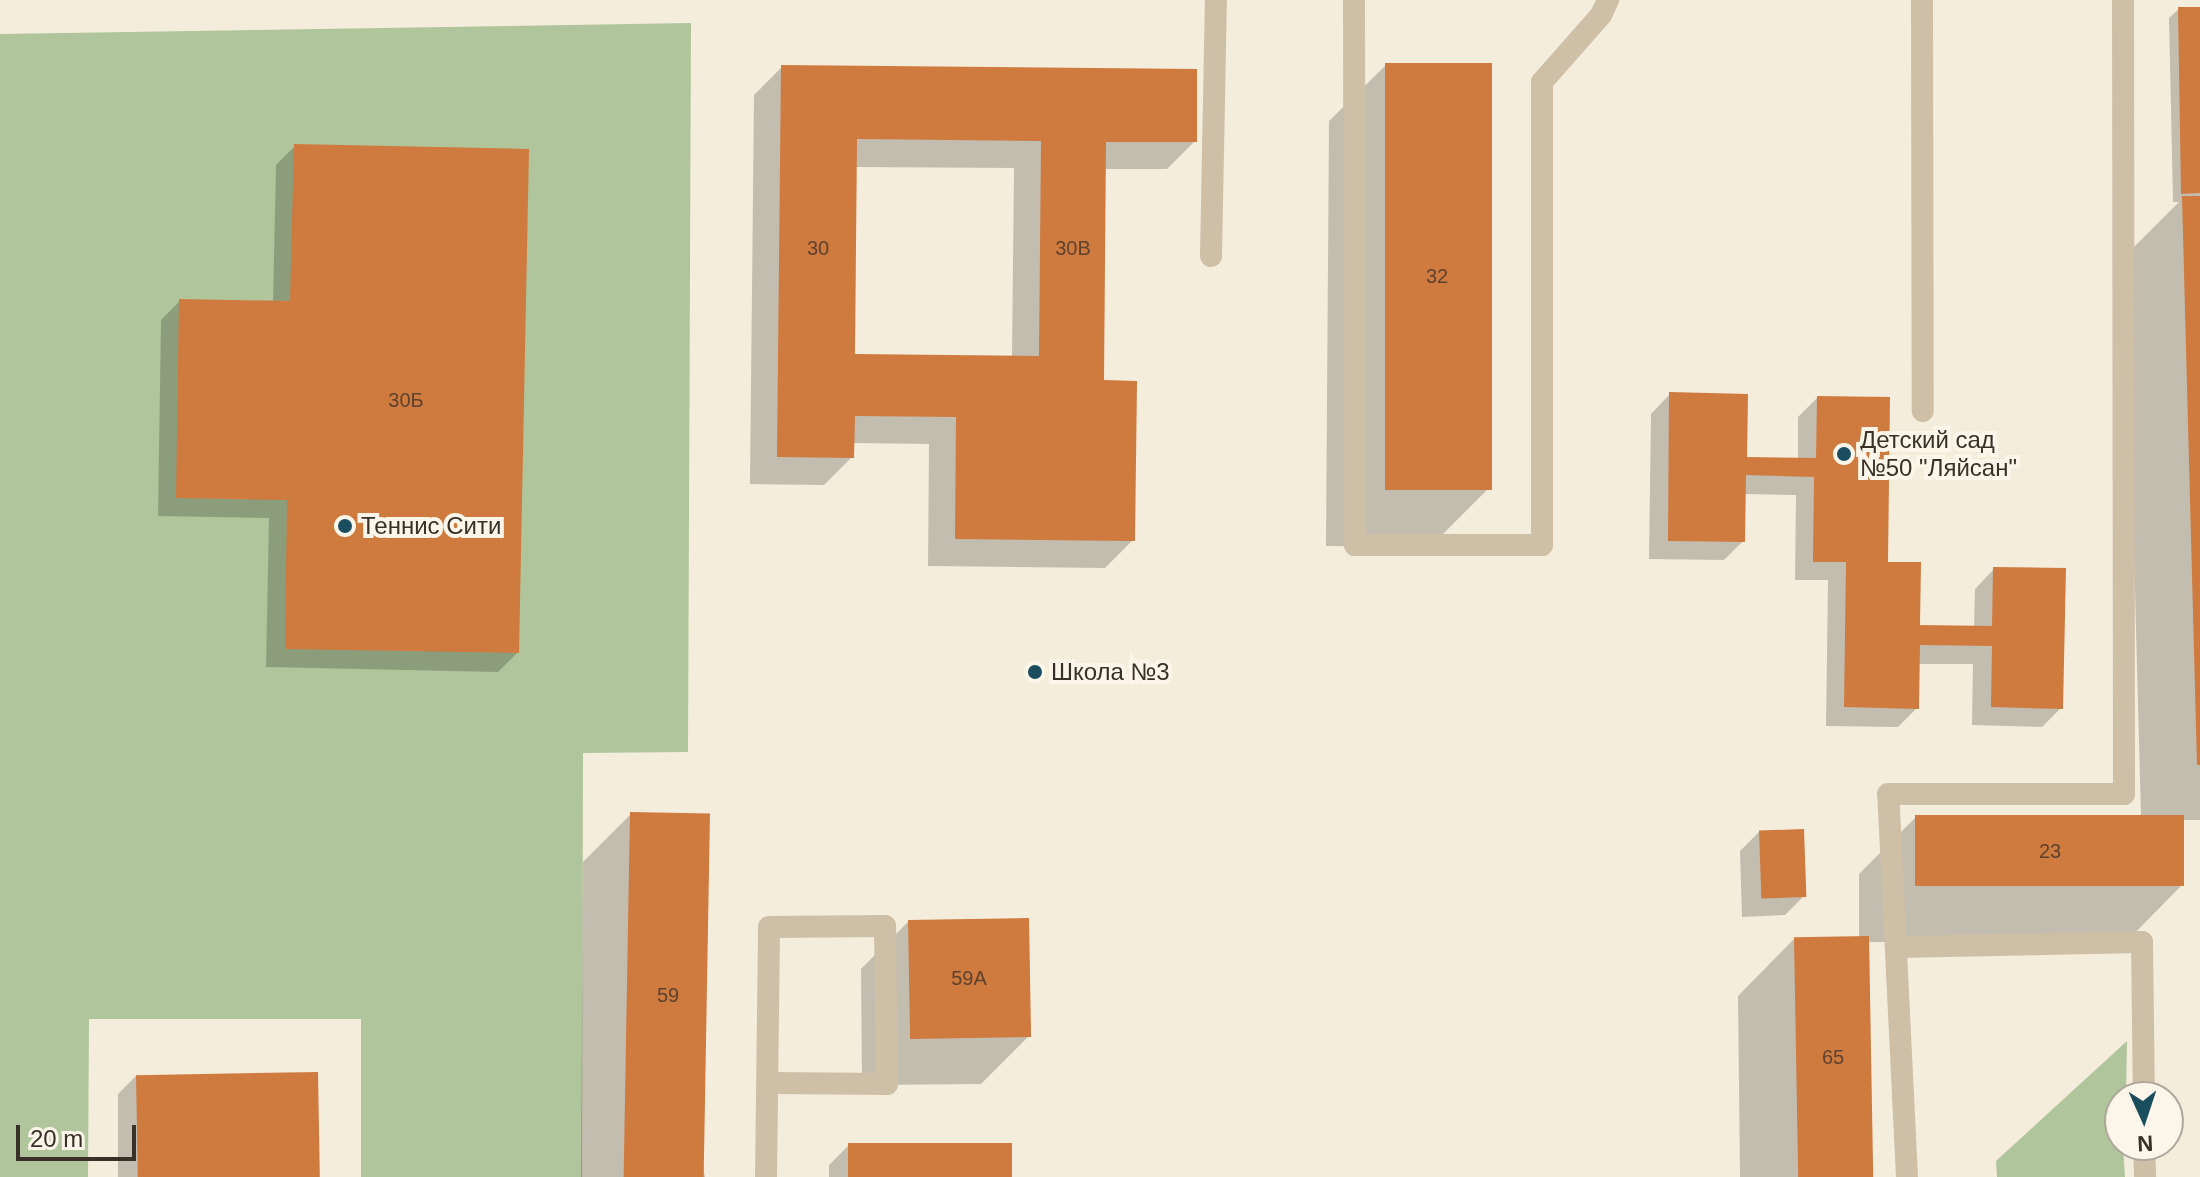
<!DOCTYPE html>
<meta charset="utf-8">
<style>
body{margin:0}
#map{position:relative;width:2200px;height:1177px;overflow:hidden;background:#f4eddc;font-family:Arial,sans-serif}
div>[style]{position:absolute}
.green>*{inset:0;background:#b0c59b}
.shadow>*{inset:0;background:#0003}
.building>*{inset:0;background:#cf7a3f;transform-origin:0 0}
.service>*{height:22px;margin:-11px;padding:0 11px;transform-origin:11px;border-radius:11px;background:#cebfa7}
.dots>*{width:22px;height:22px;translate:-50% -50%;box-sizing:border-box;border:4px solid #fbf6e9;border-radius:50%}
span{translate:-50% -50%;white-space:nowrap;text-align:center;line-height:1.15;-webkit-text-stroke:8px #fbf6e9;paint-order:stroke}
.number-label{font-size:20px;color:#5e422e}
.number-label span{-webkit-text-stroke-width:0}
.poi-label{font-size:24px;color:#393028}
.left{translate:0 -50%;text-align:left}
.north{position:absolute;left:2104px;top:1081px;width:80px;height:80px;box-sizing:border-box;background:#fbf6e9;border:2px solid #ada79c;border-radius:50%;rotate:177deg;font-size:22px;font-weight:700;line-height:32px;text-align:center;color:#393028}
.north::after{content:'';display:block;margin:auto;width:28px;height:36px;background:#1a4e5f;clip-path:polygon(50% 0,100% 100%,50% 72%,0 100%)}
.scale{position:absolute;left:16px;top:1125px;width:120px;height:36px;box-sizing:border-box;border:4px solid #393028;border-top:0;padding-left:10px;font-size:24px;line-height:28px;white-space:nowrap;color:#393028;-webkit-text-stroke:6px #fbf6e9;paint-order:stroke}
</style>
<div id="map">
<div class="green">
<i style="clip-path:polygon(691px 23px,688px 752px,583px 753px,582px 1177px,361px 1177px,361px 1019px,89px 1019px,88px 1177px,0 1177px,0 34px)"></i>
<i style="clip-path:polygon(2127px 1041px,2126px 1097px,2120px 1097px,2125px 1177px,1997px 1177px,1996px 1161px)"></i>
</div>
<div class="shadow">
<i style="clip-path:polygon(2179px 9px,2200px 9px,2200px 820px,2182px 820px,2182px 885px,2126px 942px,1867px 942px,1870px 1177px,1740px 1177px,1738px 996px,1794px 939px,1859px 938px,1859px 874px,1916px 817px,2141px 817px,2126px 255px,2179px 202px,2173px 202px,2169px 18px)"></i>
<i style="clip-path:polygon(1386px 65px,1487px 490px,1430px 547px,1326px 546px,1329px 121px)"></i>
<i style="clip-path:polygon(evenodd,782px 67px,1195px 141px,1167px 169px,1104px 169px,1102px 382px,1133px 540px,1105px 568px,928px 566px,929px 444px,852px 443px,852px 457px,824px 485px,750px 484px,754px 95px,782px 67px,855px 167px,1014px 168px,1012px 357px,853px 356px,855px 167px)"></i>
<i style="clip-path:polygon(295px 146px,517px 653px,498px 672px,266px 667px,269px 518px,158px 516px,161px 320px,180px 301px,273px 302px,276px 165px)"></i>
<i style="clip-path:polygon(1670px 394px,1745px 459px,1798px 460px,1798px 417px,1817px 398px,1886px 564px,1918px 627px,1974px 628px,1975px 589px,1994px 569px,2061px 708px,2042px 727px,1972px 725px,1973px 664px,1918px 664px,1917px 708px,1898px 727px,1826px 726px,1828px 580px,1795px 580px,1796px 495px,1744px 494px,1743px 541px,1724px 560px,1649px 559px,1651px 414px)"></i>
<i style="clip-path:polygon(631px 814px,705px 1177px,581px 1177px,583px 862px)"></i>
<i style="clip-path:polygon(1759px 832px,1804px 896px,1785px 915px,1742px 917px,1740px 851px)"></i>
<i style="clip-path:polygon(909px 921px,1029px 1036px,981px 1084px,862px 1085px,861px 969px)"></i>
<i style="clip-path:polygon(137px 1075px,317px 1177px,118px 1177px,118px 1094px)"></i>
<i style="clip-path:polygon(848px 1146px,1010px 1177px,829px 1177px,829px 1165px)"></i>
</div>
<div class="building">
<i style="clip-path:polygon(2178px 7px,2200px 7px,2200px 193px,2181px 194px)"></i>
<i style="left:1385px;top:63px;width:107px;height:427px"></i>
<i style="clip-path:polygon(evenodd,781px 65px,1197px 69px,1197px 142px,1106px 142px,1104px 380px,1137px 381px,1135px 541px,955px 539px,956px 417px,855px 416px,854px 458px,777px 457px,781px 65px,857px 139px,1041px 141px,1039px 356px,855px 354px,857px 139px)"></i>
<i style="clip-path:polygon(294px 144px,529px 149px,519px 653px,285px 649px,287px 500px,176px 498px,179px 299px,290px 301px)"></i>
<i style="clip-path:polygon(2182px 196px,2200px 196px,2200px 765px,2197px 765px)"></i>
<i style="clip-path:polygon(1669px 392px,1748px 394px,1747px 457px,1816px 458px,1817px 396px,1890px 397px,1888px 562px,1921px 562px,1920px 625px,1992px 626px,1993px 567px,2066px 568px,2063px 709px,1991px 707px,1992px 646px,1920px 645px,1919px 709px,1844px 707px,1846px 562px,1813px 562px,1814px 477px,1746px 475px,1745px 542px,1668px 541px)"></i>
<i style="left:630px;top:812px;width:80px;height:365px;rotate:1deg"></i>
<i style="left:1915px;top:815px;width:269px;height:71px"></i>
<i style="left:1804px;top:829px;width:68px;height:45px;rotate:88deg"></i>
<i style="left:1029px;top:918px;width:119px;height:121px;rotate:89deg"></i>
<i style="left:1869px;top:936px;width:241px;height:75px;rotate:89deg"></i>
<i style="left:318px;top:1072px;width:105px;height:182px;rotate:89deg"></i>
<i style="left:1012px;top:1143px;width:34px;height:164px;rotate:90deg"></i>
</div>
<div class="service">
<i style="left:1354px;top:0;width:545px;rotate:89.89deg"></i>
<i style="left:1355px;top:545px;width:187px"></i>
<i style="left:1542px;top:545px;width:463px;rotate:-90deg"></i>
<i style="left:1542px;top:82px;width:89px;rotate:-48.6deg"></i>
<i style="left:1601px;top:15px;width:17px;rotate:-65deg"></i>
<i style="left:1922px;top:0;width:411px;rotate:89.9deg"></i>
<i style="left:1211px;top:256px;width:256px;rotate:-88.9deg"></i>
<i style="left:1898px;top:947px;width:244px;rotate:-1.2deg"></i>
<i style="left:2142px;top:942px;width:155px;rotate:89.3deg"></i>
<i style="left:2144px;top:1145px;width:32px;rotate:88deg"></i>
<i style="left:766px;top:1177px;width:250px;rotate:-89.3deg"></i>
<i style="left:769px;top:927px;width:116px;rotate:-0.5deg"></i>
<i style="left:885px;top:926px;width:158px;rotate:89.3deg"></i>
<i style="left:887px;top:1084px;width:118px;rotate:-179.5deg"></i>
<i style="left:1907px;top:1177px;width:383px;rotate:-92.8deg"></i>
<i style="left:1888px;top:794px;width:236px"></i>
<i style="left:2124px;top:794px;width:794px;rotate:-90.07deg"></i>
</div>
<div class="dots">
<i style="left:1844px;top:454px;background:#1a4e5f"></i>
<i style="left:345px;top:526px;background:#1a4e5f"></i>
<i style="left:1035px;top:672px;background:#1a4e5f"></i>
</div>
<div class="number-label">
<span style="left:818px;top:248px">30</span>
<span style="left:1073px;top:248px">30В</span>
<span style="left:1437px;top:276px">32</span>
<span style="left:406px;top:400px">30Б</span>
<span style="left:2050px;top:851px">23</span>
<span style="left:969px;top:978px">59А</span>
<span style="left:668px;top:995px">59</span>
<span style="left:1833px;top:1057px">65</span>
</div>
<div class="poi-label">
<span class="left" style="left:1860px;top:454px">Детский сад<br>№50 "Ляйсан"</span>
<span class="left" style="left:361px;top:526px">Теннис Сити</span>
<span class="left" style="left:1051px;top:672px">Школа №3</span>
</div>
<div class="north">N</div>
<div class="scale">20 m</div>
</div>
